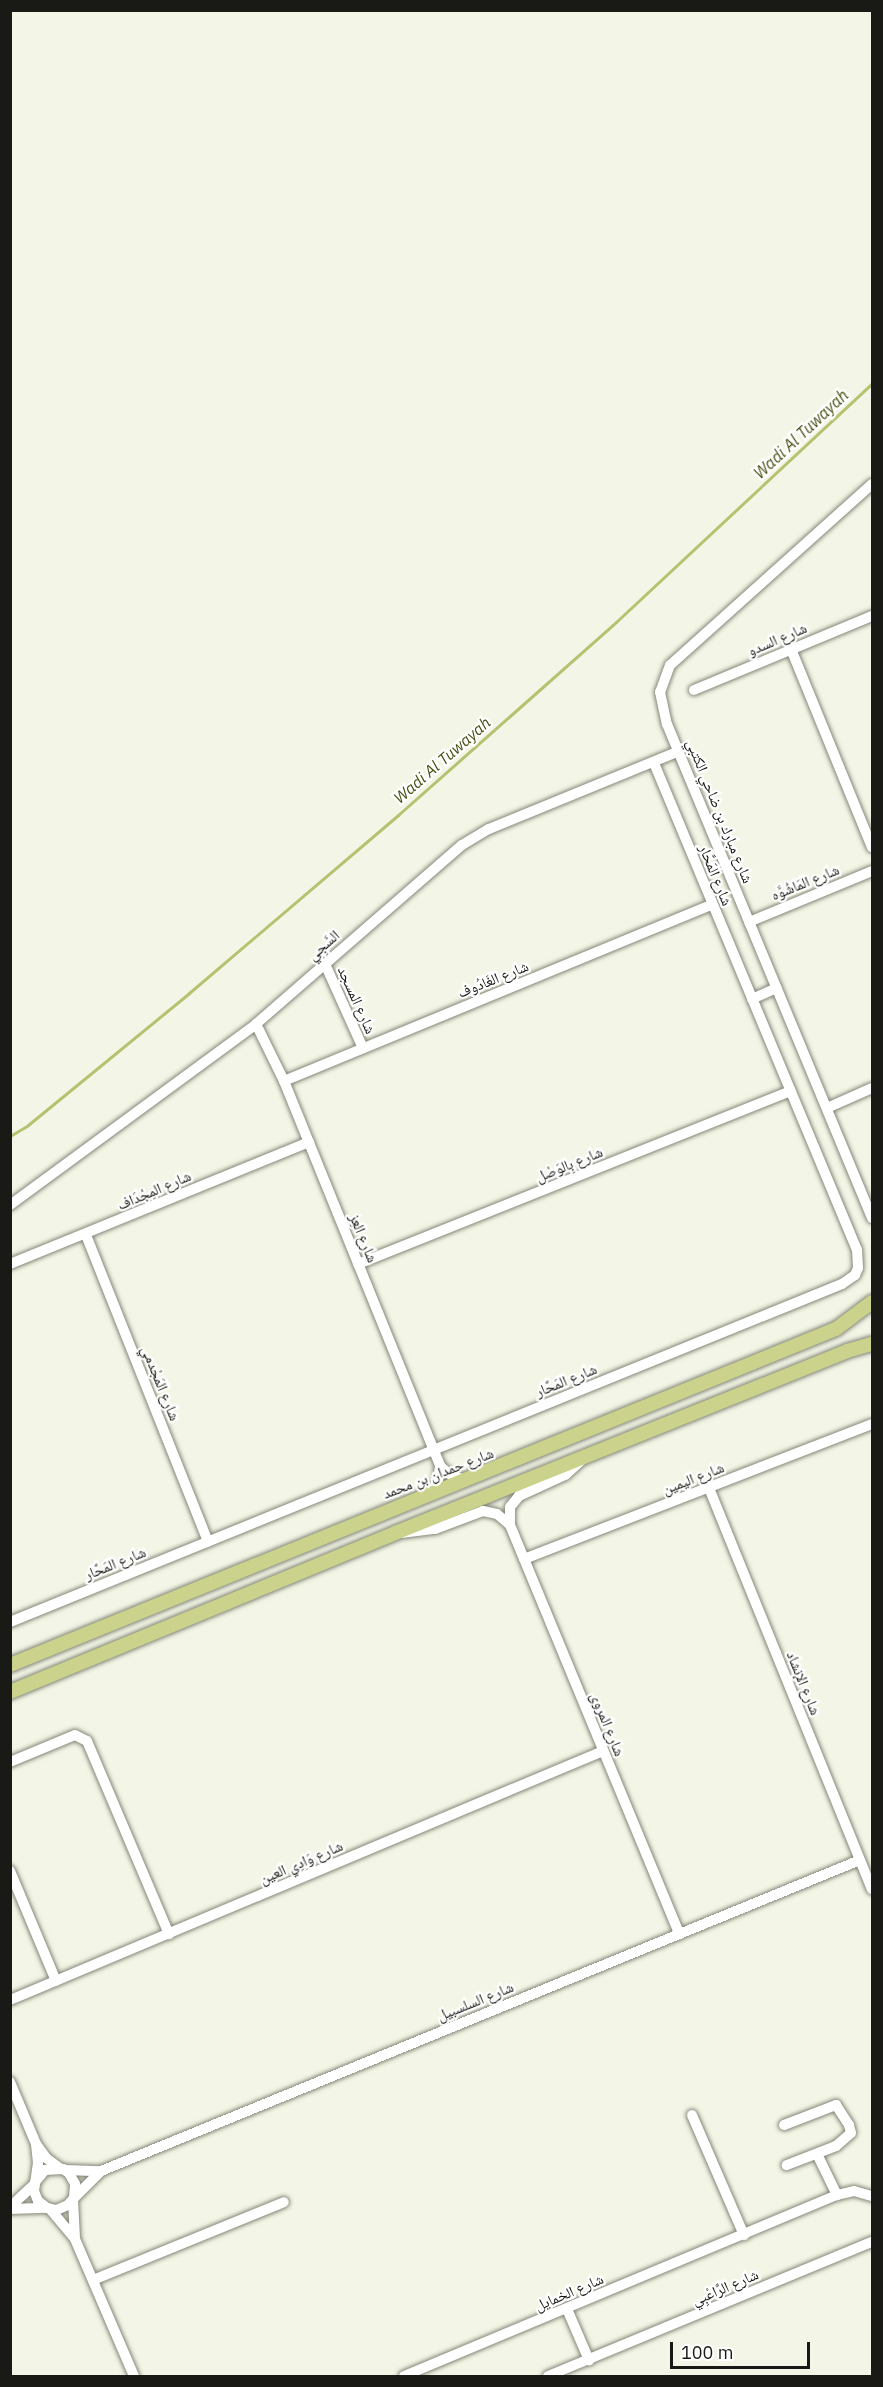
<!DOCTYPE html>
<meta charset="utf-8">
<style>
body{margin:0}
#map{position:relative;width:883px;height:2387px;overflow:hidden;background:#f3f6e6;font-family:"IBM Plex Sans","Noto Naskh Arabic",sans-serif}
div>[style]{position:absolute}
.stream>*{height:3px;margin:-1.5px;padding:0 1.5px;transform-origin:1.5px;border-radius:1.5px;background:#b7c170}
.roads{filter:drop-shadow(0 0 2px #848779) drop-shadow(0 0 2px #848779)}
.minor>*{height:10px;margin:-5px;padding:0 5px;transform-origin:5px;border-radius:5px;background:#fff}
.major>*{height:14px;margin:-7px;padding:0 7px;transform-origin:7px;border-radius:7px;background:#cbd28b}
span{translate:-50% -50%;white-space:nowrap;text-align:center;line-height:1.15;-webkit-text-stroke:4.5px #fff;paint-order:stroke}
.street-label{font-size:15px;color:#191a15}
.water-label{font-size:16px;color:#494f12;font-style:italic}
.frame{position:absolute;inset:0;border:12px solid #191a15;pointer-events:none}
.scale{position:absolute;left:670px;top:2342px;width:140px;height:27px;box-sizing:border-box;border:3px solid #191a15;border-top:0;padding-left:8px;font-size:18px;line-height:21px;white-space:nowrap;color:#191a15;-webkit-text-stroke:4px #fff;paint-order:stroke}
</style>
<div id="map">
<div class="stream">
<i style="left:10px;top:1136px;width:21px;rotate:-31deg"></i>
<i style="left:28px;top:1125px;width:208px;rotate:-39.3deg"></i>
<i style="left:189px;top:993px;width:275px;rotate:-40.4deg"></i>
<i style="left:398px;top:815px;width:291px;rotate:-41.5deg"></i>
<i style="left:616px;top:622px;width:350px;rotate:-43deg"></i>
</div>
<div class="roads">
<div class="minor">
<i style="left:872px;top:484px;width:271px;rotate:138.1deg"></i>
<i style="left:670px;top:665px;width:29px;rotate:110deg"></i>
<i style="left:660px;top:692px;width:33px;rotate:78deg"></i>
<i style="left:667px;top:724px;width:535px;rotate:67.46deg"></i>
<i style="left:791px;top:649px;width:214px;rotate:67.8deg"></i>
<i style="left:694px;top:690px;width:193px;rotate:-22.6deg"></i>
<i style="left:749px;top:922px;width:133px;rotate:-22.5deg"></i>
<i style="left:325px;top:964px;width:92px;rotate:65.7deg"></i>
<i style="left:752px;top:999px;width:27px;rotate:-24deg"></i>
<i style="left:256px;top:1024px;width:64px;rotate:63.8deg"></i>
<i style="left:284px;top:1081px;width:415px;rotate:67.9deg"></i>
<i style="left:440px;top:1466px;width:15px;rotate:98deg"></i>
<i style="left:438px;top:1481px;width:14px;rotate:120deg"></i>
<i style="left:284px;top:1081px;width:463px;rotate:-22.4deg"></i>
<i style="left:827px;top:1108px;width:49px;rotate:-24deg"></i>
<i style="left:10px;top:1205px;width:305px;rotate:-36.3deg"></i>
<i style="left:256px;top:1024px;width:273px;rotate:-41deg"></i>
<i style="left:462px;top:845px;width:31px;rotate:-31deg"></i>
<i style="left:489px;top:829px;width:205px;rotate:-22.3deg"></i>
<i style="left:86px;top:1235px;width:330px;rotate:68.3deg"></i>
<i style="left:10px;top:1264px;width:323px;rotate:-22.2deg"></i>
<i style="left:358px;top:1264px;width:466px;rotate:-21.8deg"></i>
<i style="left:584px;top:1458px;width:25px;rotate:138deg"></i>
<i style="left:565px;top:1475px;width:51px;rotate:155.5deg"></i>
<i style="left:519px;top:1496px;width:14px;rotate:129deg"></i>
<i style="left:510px;top:1507px;width:18px;rotate:90deg"></i>
<i style="left:510px;top:1525px;width:443px;rotate:67.5deg"></i>
<i style="left:440px;top:1466px;width:16px;rotate:40deg"></i>
<i style="left:452px;top:1476px;width:15px;rotate:16deg"></i>
<i style="left:709px;top:1488px;width:433px;rotate:67.9deg"></i>
<i style="left:401px;top:1533px;width:34px;rotate:-7deg"></i>
<i style="left:435px;top:1529px;width:51px;rotate:-20.6deg"></i>
<i style="left:483px;top:1511px;width:14px;rotate:12deg"></i>
<i style="left:497px;top:1514px;width:17px;rotate:40deg"></i>
<i style="left:524px;top:1559px;width:373px;rotate:-21.2deg"></i>
<i style="left:10px;top:1622px;width:898px;rotate:-22.11deg"></i>
<i style="left:842px;top:1284px;width:16px;rotate:-35deg"></i>
<i style="left:855px;top:1275px;width:8px;rotate:-67deg"></i>
<i style="left:858px;top:1268px;width:18px;rotate:-93deg"></i>
<i style="left:857px;top:1250px;width:528px;rotate:-112.63deg"></i>
<i style="left:10px;top:1762px;width:70px;rotate:-22.6deg"></i>
<i style="left:75px;top:1735px;width:13px;rotate:27deg"></i>
<i style="left:87px;top:1741px;width:210px;rotate:67deg"></i>
<i style="left:10px;top:1871px;width:119px;rotate:67.3deg"></i>
<i style="left:10px;top:2000px;width:643px;rotate:-22.78deg"></i>
<i style="left:10px;top:2082px;width:67px;rotate:67.2deg"></i>
<i style="left:36px;top:2144px;width:17px;rotate:54deg"></i>
<i style="left:46px;top:2158px;width:17px;rotate:36deg"></i>
<i style="left:692px;top:2115px;width:131px;rotate:66.6deg"></i>
<i style="left:784px;top:2125px;width:56px;rotate:-21deg"></i>
<i style="left:836px;top:2105px;width:24px;rotate:57deg"></i>
<i style="left:849px;top:2125px;width:8px;rotate:76deg"></i>
<i style="left:851px;top:2133px;width:20px;rotate:139deg"></i>
<i style="left:836px;top:2146px;width:53px;rotate:158.8deg"></i>
<i style="left:817px;top:2154px;width:46px;rotate:64deg"></i>
<i style="left:65px;top:2170px;width:35px;rotate:2deg"></i>
<i style="left:35px;top:2182px;width:16px;rotate:-50deg"></i>
<i style="left:45px;top:2170px;width:18px;rotate:-3deg"></i>
<i style="left:63px;top:2169px;width:7px;rotate:34deg"></i>
<i style="left:69px;top:2173px;width:13px;rotate:61deg"></i>
<i style="left:75px;top:2184px;width:14px;rotate:94deg"></i>
<i style="left:74px;top:2198px;width:9px;rotate:131deg"></i>
<i style="left:68px;top:2205px;width:13px;rotate:157deg"></i>
<i style="left:56px;top:2210px;width:9px;rotate:-167deg"></i>
<i style="left:47px;top:2208px;width:11px;rotate:-142deg"></i>
<i style="left:38px;top:2201px;width:11px;rotate:-112deg"></i>
<i style="left:34px;top:2191px;width:28px;rotate:-82deg"></i>
<i style="left:38px;top:2163px;width:19px;rotate:-96deg"></i>
<i style="left:74px;top:2198px;width:38px;rotate:-45deg"></i>
<i style="left:101px;top:2171px;width:820px;rotate:-22.28deg"></i>
<i style="left:73px;top:2200px;width:36px;rotate:87deg"></i>
<i style="left:10px;top:2207px;width:33px;rotate:-43deg"></i>
<i style="left:10px;top:2209px;width:36px;rotate:-2deg"></i>
<i style="left:50px;top:2209px;width:39px;rotate:50deg"></i>
<i style="left:75px;top:2239px;width:149px;rotate:66.7deg"></i>
<i style="left:93px;top:2280px;width:206px;rotate:-22.2deg"></i>
<i style="left:567px;top:2309px;width:56px;rotate:66.7deg"></i>
<i style="left:404px;top:2376px;width:469px;rotate:-22.7deg"></i>
<i style="left:837px;top:2195px;width:17px;rotate:-13deg"></i>
<i style="left:854px;top:2191px;width:19px;rotate:16deg"></i>
<i style="left:548px;top:2376px;width:351px;rotate:-22.5deg"></i>
</div>
<div class="major">
<i style="left:10px;top:1665px;width:892px;rotate:-22.14deg"></i>
<i style="left:836px;top:1329px;width:45px;rotate:-36.9deg"></i>
<i style="left:10px;top:1692px;width:417px;rotate:-22.4deg"></i>
<i style="left:395px;top:1533px;width:487px;rotate:-21.9deg"></i>
<i style="left:847px;top:1351px;width:26px;rotate:-16deg"></i>
</div>
</div>
<div class="street-label">
<span style="left:777px;top:639px;rotate:-23deg">شارع السدو</span>
<span style="left:720px;top:811px;rotate:68deg">شارع مبارك بن ضاحي الكتبي</span>
<span style="left:716px;top:875px;rotate:68deg">شارع المَحَّار</span>
<span style="left:805px;top:882px;rotate:-22deg">شارع المَاشُوَّه</span>
<span style="left:323px;top:945px;rotate:-41deg">السَّجِي</span>
<span style="left:493px;top:979px;rotate:-22deg">شارع الغَادُوف</span>
<span style="left:357px;top:1000px;rotate:66deg">شارع المسجد</span>
<span style="left:569px;top:1164px;rotate:-22deg">شارع بِالوَصْل</span>
<span style="left:154px;top:1190px;rotate:-23deg">شارع المِجْدَاف</span>
<span style="left:364px;top:1238px;rotate:68deg">شارع العِز</span>
<span style="left:566px;top:1380px;rotate:-22deg">شارع المَحَّار</span>
<span style="left:161px;top:1383px;rotate:68deg">شارع المَجْدمي</span>
<span style="left:438px;top:1473px;rotate:-21deg">شارع حمدان بن محمد</span>
<span style="left:693px;top:1478px;rotate:-21deg">شارع اليمين</span>
<span style="left:115px;top:1563px;rotate:-22deg">شارع المَحَّار</span>
<span style="left:804px;top:1683px;rotate:68deg">شارع الإنشاد</span>
<span style="left:608px;top:1724px;rotate:68deg">شارع المروى</span>
<span style="left:301px;top:1862px;rotate:-23deg">شارع وَادِي العين</span>
<span style="left:475px;top:2001px;rotate:-22deg">شارع السلسبيل</span>
<span style="left:725px;top:2287px;rotate:-23deg">شارع الرَّاعْبِي</span>
<span style="left:569px;top:2292px;rotate:-23deg">شارع الخمايل</span>
</div>
<div class="water-label">
<span style="left:801px;top:434px;rotate:-43deg">Wadi Al Tuwayah</span>
<span style="left:442px;top:760px;rotate:-41deg">Wadi Al Tuwayah</span>
</div>
<div class="frame"></div>
<div class="scale">100 m</div>
</div>
